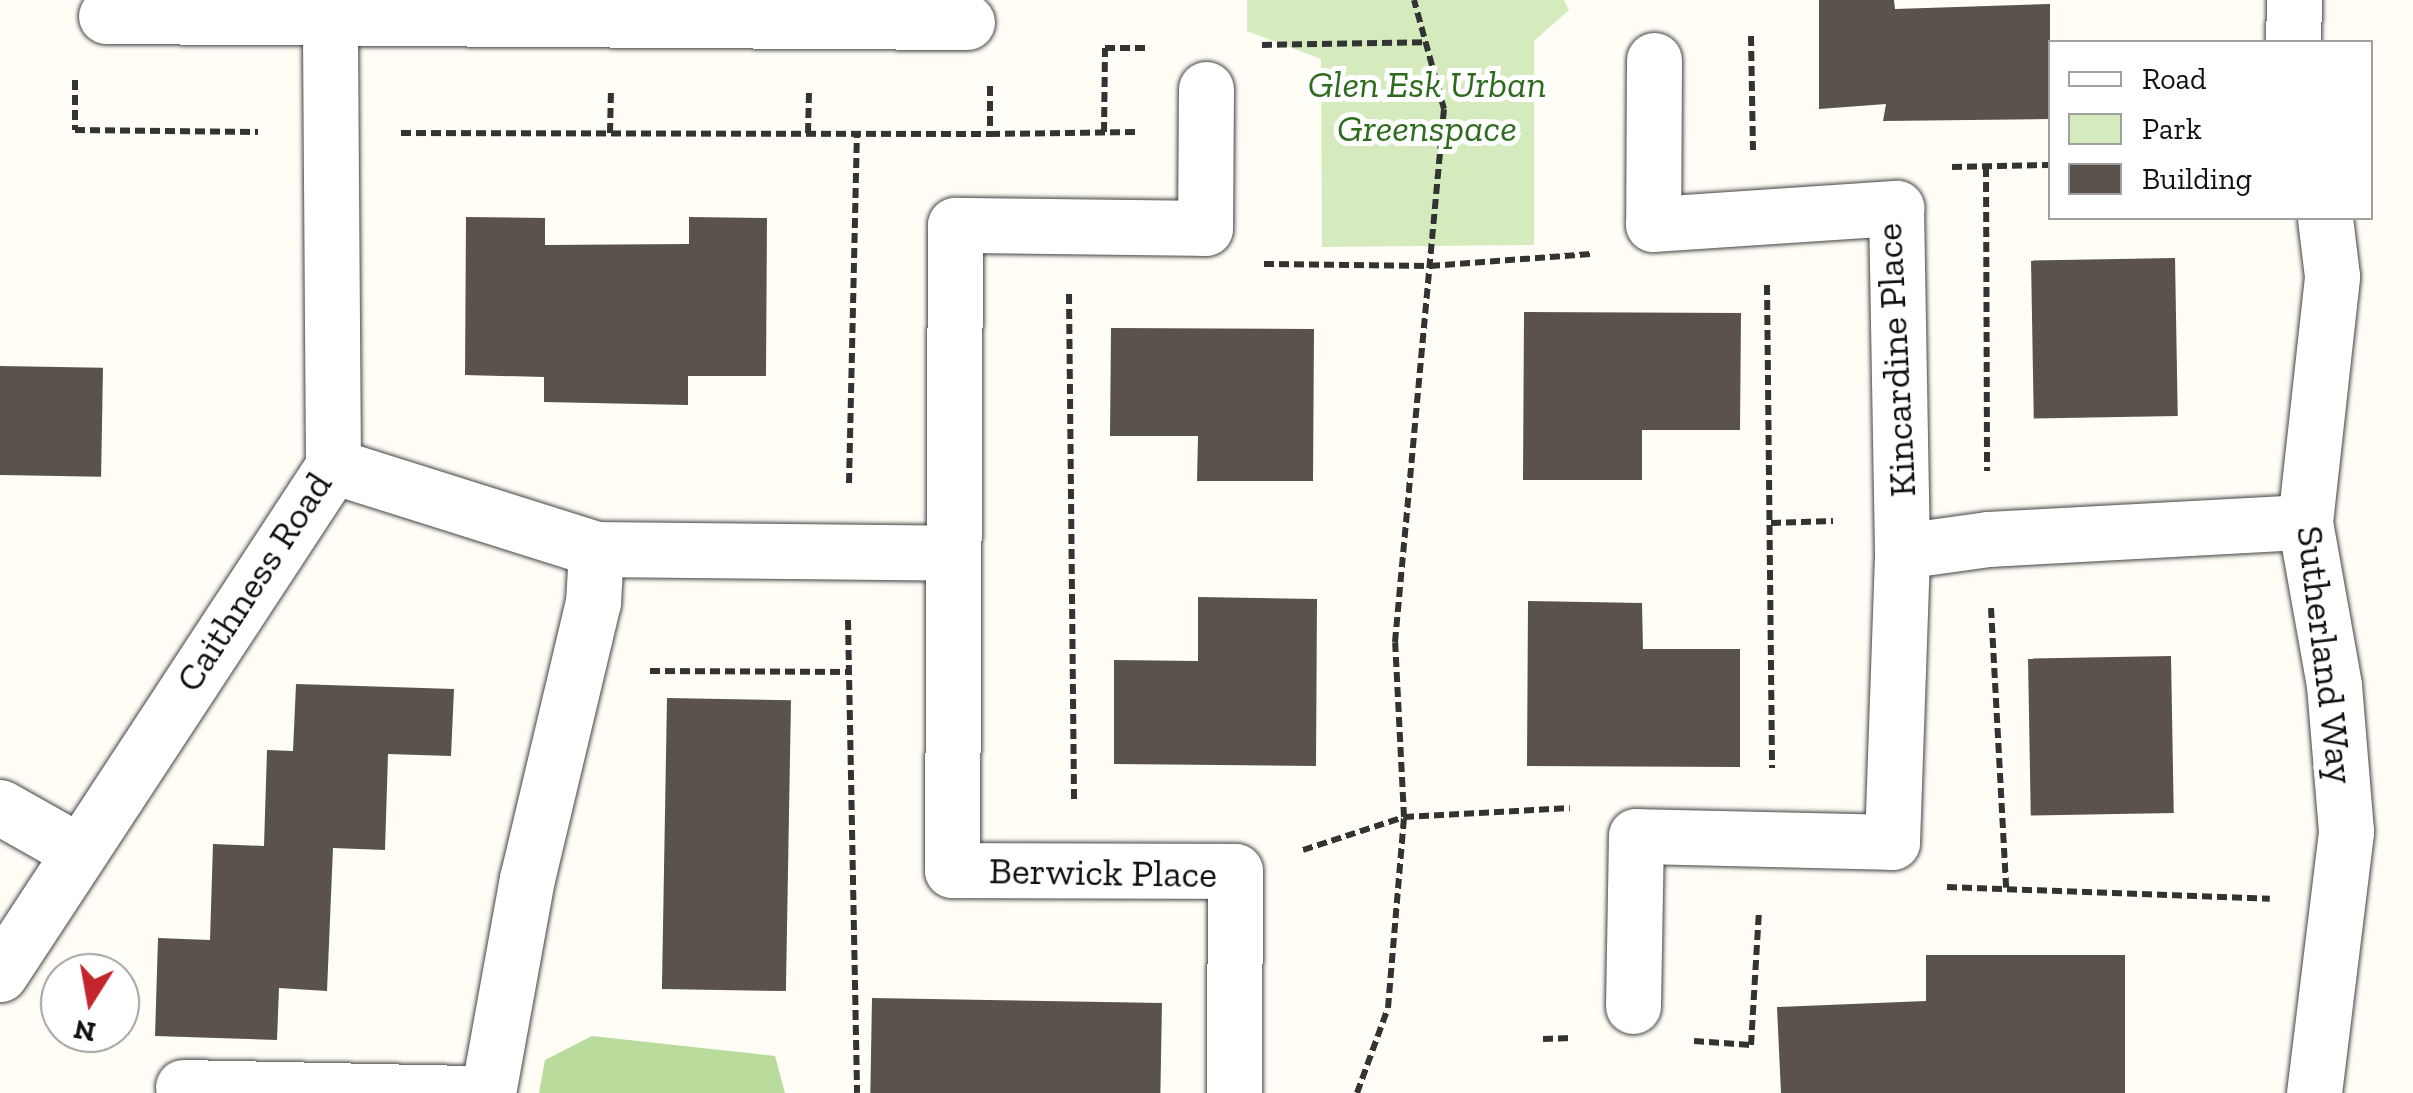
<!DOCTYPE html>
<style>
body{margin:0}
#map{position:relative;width:2413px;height:1093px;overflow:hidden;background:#fffdf5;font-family:"Zilla Slab",serif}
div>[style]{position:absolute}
.green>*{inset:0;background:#d5ebbd}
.forest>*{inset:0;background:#b9dc9c}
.building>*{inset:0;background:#5a524d;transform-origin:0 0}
.path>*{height:6px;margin-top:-3px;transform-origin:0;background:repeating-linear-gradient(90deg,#333 0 10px,transparent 0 15px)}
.roads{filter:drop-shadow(0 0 2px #444) drop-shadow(0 0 2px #444)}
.street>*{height:55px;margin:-27.5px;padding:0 27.5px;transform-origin:27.5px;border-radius:27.5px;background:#fff}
span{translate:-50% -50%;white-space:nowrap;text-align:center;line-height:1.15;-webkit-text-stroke:10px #fff;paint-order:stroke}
.park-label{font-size:38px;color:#2f6b1f;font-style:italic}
.street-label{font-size:38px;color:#111}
.legend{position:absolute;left:2048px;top:40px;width:325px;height:180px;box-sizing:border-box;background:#fff;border:2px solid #a0a0a0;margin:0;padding:12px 18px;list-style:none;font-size:30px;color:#111}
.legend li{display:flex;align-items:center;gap:20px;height:50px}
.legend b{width:50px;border:2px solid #a0a0a0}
.north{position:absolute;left:40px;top:953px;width:100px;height:100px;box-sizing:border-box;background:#fff;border:2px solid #a0a0a0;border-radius:50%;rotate:191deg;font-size:28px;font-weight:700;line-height:40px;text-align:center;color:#111}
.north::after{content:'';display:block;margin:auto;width:35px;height:45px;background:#c4262e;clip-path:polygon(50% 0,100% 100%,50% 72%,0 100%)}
</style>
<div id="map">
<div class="green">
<i style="clip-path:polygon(1247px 0,1564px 0,1569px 10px,1534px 41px,1534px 245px,1322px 247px,1321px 59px,1247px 31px)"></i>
</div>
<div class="forest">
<i style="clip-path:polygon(592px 1036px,775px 1056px,785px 1093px,539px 1093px,545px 1060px)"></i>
</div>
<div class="building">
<i style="clip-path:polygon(1819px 0,1894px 0,1895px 9px,2050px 4px,2050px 119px,1883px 121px,1886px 104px,1819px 109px)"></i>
<i style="clip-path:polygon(466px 217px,545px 218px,545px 245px,689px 244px,689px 217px,767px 218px,766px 376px,688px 376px,688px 405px,544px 402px,544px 377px,465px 375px)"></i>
<i style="left:2175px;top:258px;width:158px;height:144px;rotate:89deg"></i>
<i style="clip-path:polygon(1524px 312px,1741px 313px,1740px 430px,1642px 430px,1642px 480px,1523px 480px)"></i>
<i style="clip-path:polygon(1111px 328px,1314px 329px,1313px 481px,1197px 481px,1198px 436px,1110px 436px)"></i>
<i style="left:0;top:366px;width:103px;height:109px;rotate:1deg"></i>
<i style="clip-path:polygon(1198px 597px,1317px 599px,1316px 766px,1114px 764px,1114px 660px,1198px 661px)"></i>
<i style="clip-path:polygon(1528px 601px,1642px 603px,1643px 649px,1740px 649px,1740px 767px,1527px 766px)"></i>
<i style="left:2171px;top:656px;width:157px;height:143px;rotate:89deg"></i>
<i style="clip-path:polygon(296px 684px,454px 689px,451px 756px,388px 754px,385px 850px,333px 848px,327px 991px,279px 988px,277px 1040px,155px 1036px,158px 938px,210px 940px,213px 844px,264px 846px,267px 750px,293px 751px)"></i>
<i style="left:667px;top:698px;width:124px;height:291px;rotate:1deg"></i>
<i style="clip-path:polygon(1926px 955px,2125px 955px,2125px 1093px,1781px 1093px,1777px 1007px,1926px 1001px)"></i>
<i style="left:872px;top:998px;width:290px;height:95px;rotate:1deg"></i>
</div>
<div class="path">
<i style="left:1751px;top:36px;width:114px;rotate:89deg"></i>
<i style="left:1262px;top:45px;width:164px;rotate:-1deg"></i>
<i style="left:75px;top:80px;width:50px;rotate:90deg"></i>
<i style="left:75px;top:130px;width:183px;rotate:0.6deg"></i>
<i style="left:990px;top:86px;width:48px;rotate:90deg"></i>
<i style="left:990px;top:134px;width:145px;rotate:-0.8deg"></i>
<i style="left:1104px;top:132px;width:84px;rotate:-89.3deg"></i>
<i style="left:1105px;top:48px;width:45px"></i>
<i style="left:401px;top:133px;width:589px;rotate:0.1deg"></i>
<i style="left:610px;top:133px;width:44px;rotate:-88.7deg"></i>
<i style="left:808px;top:133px;width:41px;rotate:-88.6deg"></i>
<i style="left:1952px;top:167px;width:98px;rotate:-1.2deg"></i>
<i style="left:1986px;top:167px;width:304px;rotate:89.8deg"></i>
<i style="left:1264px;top:264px;width:166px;rotate:0.7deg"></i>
<i style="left:1430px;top:266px;width:161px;rotate:-4.3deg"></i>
<i style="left:1767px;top:285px;width:483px;rotate:89.4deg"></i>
<i style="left:1069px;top:294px;width:507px;rotate:89.43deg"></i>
<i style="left:849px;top:483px;width:349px;rotate:-88.7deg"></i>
<i style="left:1771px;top:523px;width:62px;rotate:-1.8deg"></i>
<i style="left:1991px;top:608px;width:280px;rotate:86.9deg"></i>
<i style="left:848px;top:620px;width:473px;rotate:88.9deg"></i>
<i style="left:650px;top:671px;width:199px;rotate:0.3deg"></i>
<i style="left:1303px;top:850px;width:106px;rotate:-18.1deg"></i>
<i style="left:1404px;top:817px;width:166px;rotate:-3.1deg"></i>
<i style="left:1947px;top:887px;width:323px;rotate:2.1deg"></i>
<i style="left:1543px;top:1039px;width:29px;rotate:-2deg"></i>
<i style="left:1694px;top:1041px;width:57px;rotate:4deg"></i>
<i style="left:1751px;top:1045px;width:135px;rotate:-86.6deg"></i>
<i style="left:1357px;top:1093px;width:90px;rotate:-70deg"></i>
<i style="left:1388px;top:1008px;width:192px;rotate:-85.2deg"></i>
<i style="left:1404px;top:817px;width:175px;rotate:-92.9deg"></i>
<i style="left:1395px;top:642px;width:535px;rotate:-84.75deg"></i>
<i style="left:1444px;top:109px;width:113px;rotate:-105.4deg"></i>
</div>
<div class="roads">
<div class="street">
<i style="left:106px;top:16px;width:861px;rotate:0.4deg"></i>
<i style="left:2293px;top:42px;width:42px;rotate:-88.6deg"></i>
<i style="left:1654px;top:60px;width:164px;rotate:90.3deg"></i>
<i style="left:1653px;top:224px;width:244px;rotate:-3.8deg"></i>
<i style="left:1896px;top:208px;width:343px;rotate:89deg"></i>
<i style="left:1206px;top:89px;width:139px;rotate:90.4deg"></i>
<i style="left:1205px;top:228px;width:250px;rotate:-179.3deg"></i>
<i style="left:955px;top:225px;width:645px;rotate:90.27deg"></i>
<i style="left:952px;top:870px;width:283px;rotate:0.2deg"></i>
<i style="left:1235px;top:871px;width:222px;rotate:90.3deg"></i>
<i style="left:333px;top:466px;width:276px;rotate:17.5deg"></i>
<i style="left:596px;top:549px;width:357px;rotate:0.6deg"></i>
<i style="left:0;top:807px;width:90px;rotate:29.4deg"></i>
<i style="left:0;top:974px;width:607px;rotate:-56.75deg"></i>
<i style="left:333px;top:466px;width:447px;rotate:-90.4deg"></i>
<i style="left:1633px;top:1006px;width:170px;rotate:-89deg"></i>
<i style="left:1636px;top:836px;width:256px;rotate:1.3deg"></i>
<i style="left:1892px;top:842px;width:291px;rotate:-88deg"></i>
<i style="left:1902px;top:551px;width:87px;rotate:-7.9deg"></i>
<i style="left:1988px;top:539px;width:317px;rotate:-3.1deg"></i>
<i style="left:183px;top:1087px;width:286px;rotate:1.2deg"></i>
<i style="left:488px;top:1093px;width:218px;rotate:-79.7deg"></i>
<i style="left:527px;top:879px;width:284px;rotate:-76.6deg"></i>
<i style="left:593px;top:603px;width:54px;rotate:-86.8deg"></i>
<i style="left:2314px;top:1093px;width:264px;rotate:-83deg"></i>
<i style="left:2346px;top:831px;width:146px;rotate:-94.7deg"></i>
<i style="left:2334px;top:685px;width:166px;rotate:-100.1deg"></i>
<i style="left:2305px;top:522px;width:247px;rotate:-83.7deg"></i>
<i style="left:2332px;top:276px;width:58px;rotate:-96.9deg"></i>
</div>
</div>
<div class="park-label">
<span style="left:1427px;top:107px">Glen Esk Urban<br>Greenspace</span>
</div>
<div class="street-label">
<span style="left:1896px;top:360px;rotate:-93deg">Kincardine Place</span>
<span style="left:254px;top:582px;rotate:-57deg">Caithness Road</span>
<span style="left:2325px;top:655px;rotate:83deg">Sutherland Way</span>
<span style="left:1103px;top:873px;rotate:1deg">Berwick Place</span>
</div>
<ul class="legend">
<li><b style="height:12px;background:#fff"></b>Road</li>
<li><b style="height:28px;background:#d5ebbd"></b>Park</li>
<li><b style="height:28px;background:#5a524d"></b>Building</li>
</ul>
<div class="north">N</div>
</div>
